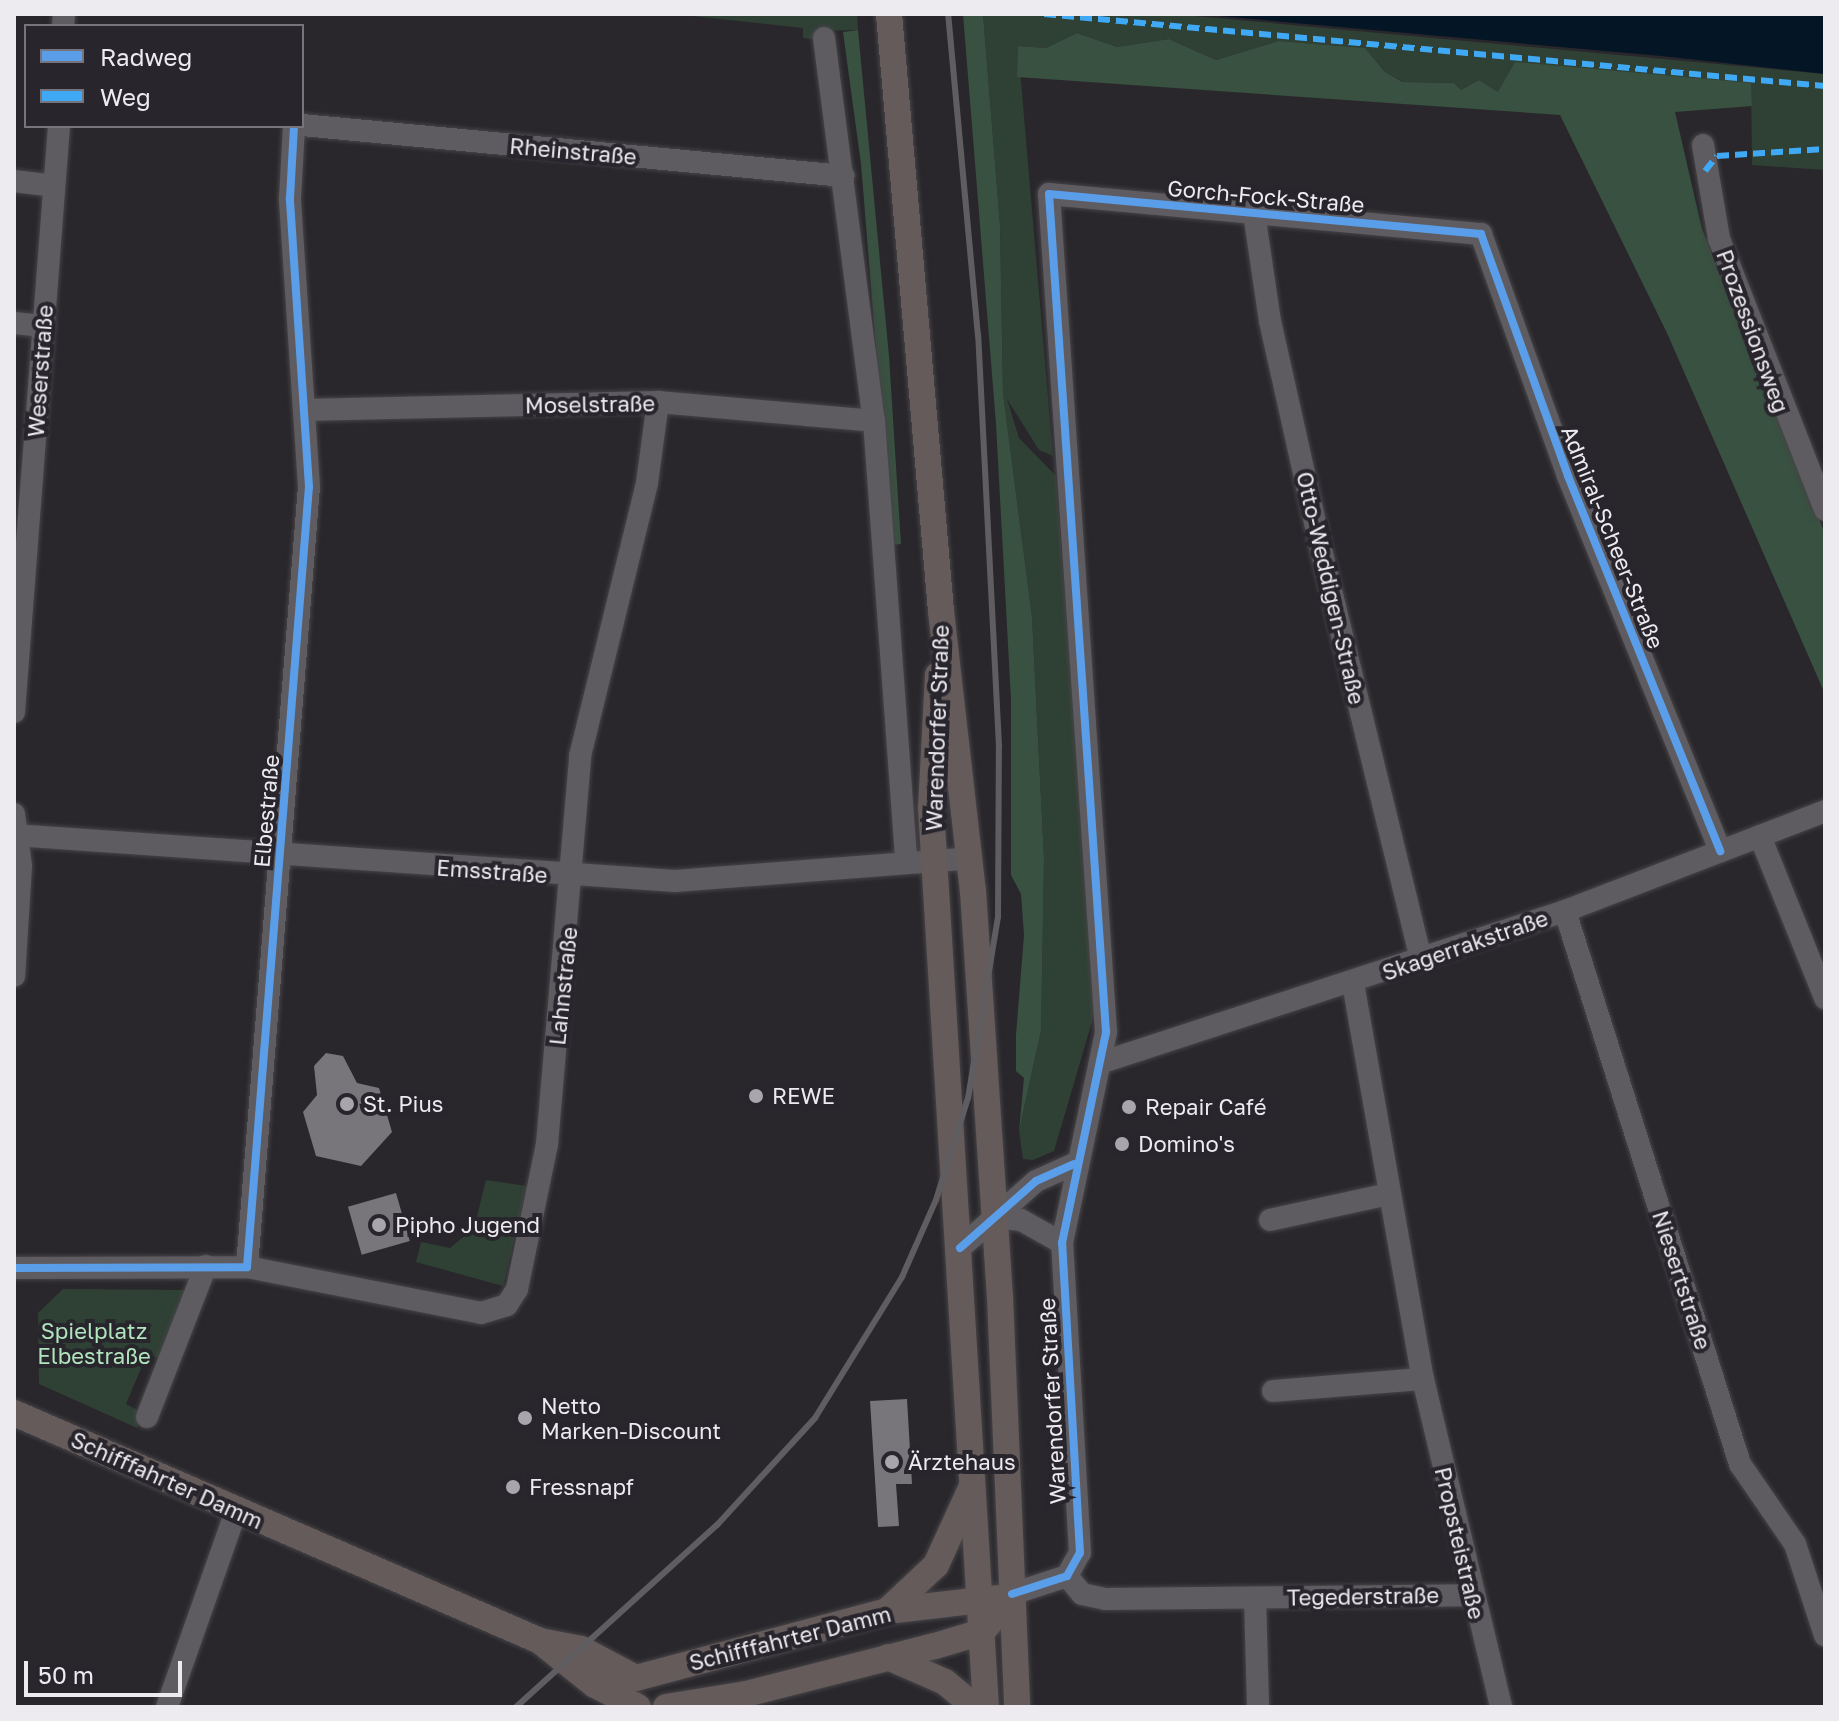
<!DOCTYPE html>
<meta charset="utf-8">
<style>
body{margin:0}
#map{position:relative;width:1839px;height:1721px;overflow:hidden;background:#29272b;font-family:"Golos Text",sans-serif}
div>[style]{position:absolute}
.green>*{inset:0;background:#2f4034}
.forest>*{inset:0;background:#395140}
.water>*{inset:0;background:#041626}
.building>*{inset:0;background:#78767a;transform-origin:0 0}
.roads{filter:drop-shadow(0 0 2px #464448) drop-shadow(0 0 2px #464448)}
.minor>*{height:22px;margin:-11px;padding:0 11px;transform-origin:11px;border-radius:11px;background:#5e5c60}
.major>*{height:26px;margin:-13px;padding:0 13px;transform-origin:13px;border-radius:13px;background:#655b5a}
.rail>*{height:6px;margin:-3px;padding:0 3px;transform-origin:3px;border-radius:3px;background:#5f5d60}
.quiet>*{height:6px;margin-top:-3px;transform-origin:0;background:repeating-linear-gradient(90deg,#3fa9f5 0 12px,transparent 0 18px)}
.cycleway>*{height:8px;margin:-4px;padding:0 4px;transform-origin:4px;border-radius:4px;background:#5a9eea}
.dots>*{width:22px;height:22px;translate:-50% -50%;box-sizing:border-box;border:4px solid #28252d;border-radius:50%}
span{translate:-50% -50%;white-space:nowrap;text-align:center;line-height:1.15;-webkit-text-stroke:8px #28252d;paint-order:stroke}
.street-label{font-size:22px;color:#edebf0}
.poi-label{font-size:22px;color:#edebf0}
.left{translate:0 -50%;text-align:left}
.park-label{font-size:22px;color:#b0e5bd}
.frame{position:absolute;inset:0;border:16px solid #edebf0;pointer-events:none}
.legend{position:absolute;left:24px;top:24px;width:280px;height:104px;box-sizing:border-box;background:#28252d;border:2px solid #77747b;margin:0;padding:10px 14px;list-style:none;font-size:24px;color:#edebf0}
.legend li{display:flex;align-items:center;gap:16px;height:40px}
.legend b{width:40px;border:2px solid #77747b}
.scale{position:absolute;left:24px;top:1661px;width:158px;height:36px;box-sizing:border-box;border:4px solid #edebf0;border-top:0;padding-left:10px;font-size:24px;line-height:28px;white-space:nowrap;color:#edebf0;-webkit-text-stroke:6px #28252d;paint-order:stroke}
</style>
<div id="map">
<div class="green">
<i style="clip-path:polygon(674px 14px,857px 14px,858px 30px,819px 31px,819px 40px,803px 38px,803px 28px)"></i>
<i style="clip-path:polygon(983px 14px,1173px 14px,1825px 74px,1825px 170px,1752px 165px,1751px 84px,1498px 92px,1479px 80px,1461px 90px,1454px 83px,1404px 82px,1385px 72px,1365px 48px,1279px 41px,1216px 60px,1169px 39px,1117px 47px,1077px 33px,1046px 48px,1018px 46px,1053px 456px,1039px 450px,1007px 399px,1019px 438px,1056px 476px,1096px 1008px,1054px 1151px,1033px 1160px,1023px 1159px,1019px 1131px,1041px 1031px,1044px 859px,1032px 617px,1003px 393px,1000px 225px)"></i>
<i style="clip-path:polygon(486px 1180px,527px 1186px,503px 1286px,416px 1262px,421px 1242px,450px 1248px,474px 1228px)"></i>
<i style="clip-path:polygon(63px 1289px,191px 1290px,162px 1360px,147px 1354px,126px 1404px,143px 1413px,137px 1428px,39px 1384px,38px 1313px)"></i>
</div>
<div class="forest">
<i style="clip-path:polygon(963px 14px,983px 14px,1000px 225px,1003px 393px,1032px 617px,1044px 859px,1041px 1031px,1019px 1131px,1024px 1078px,1016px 1071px,1016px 1035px,1024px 935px,1021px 894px,1011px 875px,1011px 700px,996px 424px)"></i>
<i style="clip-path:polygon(858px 30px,889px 356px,901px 544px,892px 545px,861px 164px,843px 32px)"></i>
<i style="clip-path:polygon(1077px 33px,1117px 47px,1169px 39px,1216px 60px,1279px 41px,1365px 48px,1385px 72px,1403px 82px,1454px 83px,1461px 90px,1479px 80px,1498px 92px,1515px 62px,1751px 83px,1752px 106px,1675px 112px,1702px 229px,1825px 534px,1825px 694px,1667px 333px,1560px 115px,1017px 77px,1018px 46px,1046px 48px)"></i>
</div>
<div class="water">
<i style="clip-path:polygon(1196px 14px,1825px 14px,1825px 74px,1661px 56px)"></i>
</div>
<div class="building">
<i style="clip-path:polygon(326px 1053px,343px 1056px,357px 1083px,379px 1088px,392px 1132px,361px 1166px,316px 1156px,303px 1112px,317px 1095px,314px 1066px)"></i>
<i style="left:396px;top:1193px;width:50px;height:50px;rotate:74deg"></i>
<i style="clip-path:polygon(907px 1399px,912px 1484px,896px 1484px,899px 1526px,878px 1527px,870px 1401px)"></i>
</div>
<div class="roads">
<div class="minor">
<i style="left:63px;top:26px;width:12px;rotate:-85deg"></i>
<i style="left:824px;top:38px;width:386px;rotate:82.6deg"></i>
<i style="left:874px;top:421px;width:442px;rotate:85.8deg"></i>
<i style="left:302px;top:125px;width:544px;rotate:5.38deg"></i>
<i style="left:1703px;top:145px;width:95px;rotate:80.3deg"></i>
<i style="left:1719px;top:239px;width:291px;rotate:68.6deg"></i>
<i style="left:14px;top:181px;width:39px;rotate:7deg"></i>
<i style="left:1254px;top:213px;width:109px;rotate:81.6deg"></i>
<i style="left:1270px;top:321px;width:225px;rotate:77.4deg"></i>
<i style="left:1319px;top:541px;width:431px;rotate:76.3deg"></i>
<i style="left:14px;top:323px;width:30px;rotate:6deg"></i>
<i style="left:304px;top:410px;width:354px;rotate:-1.3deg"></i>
<i style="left:658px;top:402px;width:217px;rotate:5deg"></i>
<i style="left:14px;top:712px;width:588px;rotate:-85.61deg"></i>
<i style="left:14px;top:814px;width:52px;rotate:82.3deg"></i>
<i style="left:21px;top:866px;width:110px;rotate:93.6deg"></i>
<i style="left:14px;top:835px;width:663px;rotate:3.98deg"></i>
<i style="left:675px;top:881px;width:297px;rotate:-4.4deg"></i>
<i style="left:1760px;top:836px;width:175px;rotate:68.1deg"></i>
<i style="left:1565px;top:911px;width:580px;rotate:72.44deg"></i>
<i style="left:1740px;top:1464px;width:97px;rotate:55.5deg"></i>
<i style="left:1795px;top:1544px;width:96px;rotate:71.8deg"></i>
<i style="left:1353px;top:983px;width:402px;rotate:80deg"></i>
<i style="left:1423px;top:1379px;width:337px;rotate:76.6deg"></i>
<i style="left:1100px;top:1063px;width:489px;rotate:-18.1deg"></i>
<i style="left:1565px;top:911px;width:279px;rotate:-21deg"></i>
<i style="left:995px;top:1217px;width:26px;rotate:7deg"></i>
<i style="left:1021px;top:1220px;width:47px;rotate:29.3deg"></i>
<i style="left:1270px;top:1220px;width:121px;rotate:-12.4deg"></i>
<i style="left:960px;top:1248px;width:101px;rotate:-41.4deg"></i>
<i style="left:1036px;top:1181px;width:42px;rotate:-24.1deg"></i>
<i style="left:247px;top:1267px;width:238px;rotate:11.1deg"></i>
<i style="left:481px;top:1313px;width:27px;rotate:-17deg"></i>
<i style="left:507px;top:1305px;width:19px;rotate:-58deg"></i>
<i style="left:517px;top:1289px;width:148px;rotate:-78.3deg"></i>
<i style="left:547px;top:1144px;width:389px;rotate:-85.1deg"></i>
<i style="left:580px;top:756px;width:281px;rotate:-76.2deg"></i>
<i style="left:647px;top:483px;width:82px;rotate:-82.3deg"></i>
<i style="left:14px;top:1268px;width:233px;rotate:-0.2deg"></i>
<i style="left:247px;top:1267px;width:782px;rotate:-85.46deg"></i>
<i style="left:309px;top:487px;width:290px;rotate:-93.8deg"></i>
<i style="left:290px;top:198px;width:72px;rotate:-86.8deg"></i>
<i style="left:1273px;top:1391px;width:150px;rotate:-4.6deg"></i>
<i style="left:147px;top:1417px;width:162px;rotate:-68.7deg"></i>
<i style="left:1067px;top:1576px;width:23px;rotate:50deg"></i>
<i style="left:1082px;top:1594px;width:24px;rotate:12deg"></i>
<i style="left:1105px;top:1599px;width:365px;rotate:-0.6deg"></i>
<i style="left:1012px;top:1594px;width:58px;rotate:-18.1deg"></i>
<i style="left:1067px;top:1576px;width:26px;rotate:-61deg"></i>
<i style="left:1080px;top:1553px;width:311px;rotate:-93.3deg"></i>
<i style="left:1062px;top:1243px;width:216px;rotate:-78.2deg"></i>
<i style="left:1106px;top:1032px;width:840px;rotate:-93.89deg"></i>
<i style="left:1049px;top:194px;width:434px;rotate:5.3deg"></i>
<i style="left:1481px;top:234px;width:257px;rotate:70.2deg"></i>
<i style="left:1568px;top:476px;width:405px;rotate:67.9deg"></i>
<i style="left:1255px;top:1598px;width:109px;rotate:88.4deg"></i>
<i style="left:167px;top:1707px;width:208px;rotate:-70.6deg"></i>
</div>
<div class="major">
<i style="left:889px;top:14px;width:599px;rotate:85.02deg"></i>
<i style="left:941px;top:611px;width:282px;rotate:83.5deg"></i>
<i style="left:973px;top:891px;width:406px;rotate:86.2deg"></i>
<i style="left:1000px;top:1296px;width:411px;rotate:87.6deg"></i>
<i style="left:938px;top:675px;width:133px;rotate:93deg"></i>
<i style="left:931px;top:808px;width:901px;rotate:86.5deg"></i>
<i style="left:14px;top:1413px;width:573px;rotate:23.43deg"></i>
<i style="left:540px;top:1641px;width:42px;rotate:11deg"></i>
<i style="left:581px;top:1649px;width:62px;rotate:27.8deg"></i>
<i style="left:636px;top:1678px;width:260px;rotate:-14.9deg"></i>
<i style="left:887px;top:1611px;width:111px;rotate:-6.7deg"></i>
<i style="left:887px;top:1611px;width:67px;rotate:-43.2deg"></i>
<i style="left:936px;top:1565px;width:87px;rotate:-65.5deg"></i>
<i style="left:540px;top:1641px;width:70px;rotate:38.7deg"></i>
<i style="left:595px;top:1685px;width:48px;rotate:27.1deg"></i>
<i style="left:888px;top:1657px;width:62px;rotate:23.7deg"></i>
<i style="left:945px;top:1682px;width:39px;rotate:40deg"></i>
<i style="left:666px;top:1707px;width:81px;rotate:-9.2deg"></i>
<i style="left:746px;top:1694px;width:195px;rotate:-14.3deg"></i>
<i style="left:935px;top:1646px;width:49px;rotate:-16.6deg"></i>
<i style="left:982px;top:1632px;width:16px;rotate:-50deg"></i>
</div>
</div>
<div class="rail">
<i style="left:516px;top:1707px;width:271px;rotate:-42.2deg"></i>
<i style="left:717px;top:1525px;width:145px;rotate:-47.5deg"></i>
<i style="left:815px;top:1418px;width:166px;rotate:-58.3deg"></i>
<i style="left:902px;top:1277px;width:84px;rotate:-66.2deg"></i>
<i style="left:936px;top:1200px;width:107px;rotate:-72.6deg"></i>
<i style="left:968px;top:1098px;width:183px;rotate:-80.6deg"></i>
<i style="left:998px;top:917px;width:171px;rotate:-89.7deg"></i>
<i style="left:999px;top:746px;width:411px;rotate:-92.9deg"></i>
<i style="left:978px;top:336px;width:323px;rotate:-95.3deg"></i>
</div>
<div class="quiet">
<i style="left:1044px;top:14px;width:784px;rotate:5.27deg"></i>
<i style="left:1705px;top:171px;width:19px;rotate:-51deg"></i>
<i style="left:1717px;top:156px;width:108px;rotate:-3.7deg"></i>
</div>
<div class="cycleway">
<i style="left:960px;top:1248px;width:101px;rotate:-41.4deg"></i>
<i style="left:1036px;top:1181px;width:42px;rotate:-24.1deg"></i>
<i style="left:14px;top:1268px;width:233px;rotate:-0.2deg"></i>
<i style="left:247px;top:1267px;width:782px;rotate:-85.46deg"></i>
<i style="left:309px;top:487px;width:290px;rotate:-93.8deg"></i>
<i style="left:290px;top:198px;width:72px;rotate:-86.8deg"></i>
<i style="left:1012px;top:1594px;width:58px;rotate:-18.1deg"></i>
<i style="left:1067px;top:1576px;width:26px;rotate:-61deg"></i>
<i style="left:1080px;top:1553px;width:311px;rotate:-93.3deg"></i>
<i style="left:1062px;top:1243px;width:216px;rotate:-78.2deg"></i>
<i style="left:1106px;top:1032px;width:840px;rotate:-93.89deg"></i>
<i style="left:1049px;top:194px;width:434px;rotate:5.3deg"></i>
<i style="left:1481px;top:234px;width:257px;rotate:70.2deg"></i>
<i style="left:1568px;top:476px;width:405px;rotate:67.9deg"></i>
</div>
<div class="dots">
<i style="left:756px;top:1096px;background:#a8a6ab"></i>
<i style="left:347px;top:1104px;background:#a8a6ab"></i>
<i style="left:1129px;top:1107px;background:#a8a6ab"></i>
<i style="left:1122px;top:1144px;background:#a8a6ab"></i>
<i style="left:379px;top:1225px;background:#a8a6ab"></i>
<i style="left:525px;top:1418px;background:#a8a6ab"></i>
<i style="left:892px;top:1462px;background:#a8a6ab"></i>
<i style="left:513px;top:1487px;background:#a8a6ab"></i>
</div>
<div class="street-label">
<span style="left:573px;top:151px;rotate:5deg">Rheinstraße</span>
<span style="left:1266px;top:196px;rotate:5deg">Gorch-Fock-Straße</span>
<span style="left:1753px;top:331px;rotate:70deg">Prozessionsweg</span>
<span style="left:40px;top:371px;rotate:-86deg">Weserstraße</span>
<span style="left:590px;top:404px;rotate:-1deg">Moselstraße</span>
<span style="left:1613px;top:537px;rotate:68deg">Admiral-Scheer-Straße</span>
<span style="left:1331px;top:588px;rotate:77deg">Otto-Weddigen-Straße</span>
<span style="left:937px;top:728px;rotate:-88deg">Warendorfer Straße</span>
<span style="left:266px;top:811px;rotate:-85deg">Elbestraße</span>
<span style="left:492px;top:871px;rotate:4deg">Emsstraße</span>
<span style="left:1465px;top:945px;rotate:-19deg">Skagerrakstraße</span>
<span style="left:563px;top:986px;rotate:-84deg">Lahnstraße</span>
<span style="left:1682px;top:1280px;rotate:72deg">Niesertstraße</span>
<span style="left:1052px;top:1401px;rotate:-93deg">Warendorfer Straße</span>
<span style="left:167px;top:1480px;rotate:24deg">Schifffahrter Damm</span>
<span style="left:1460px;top:1543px;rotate:77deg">Propsteistraße</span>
<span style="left:1363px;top:1596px;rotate:-1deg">Tegederstraße</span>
<span style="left:790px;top:1638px;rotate:-14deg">Schifffahrter Damm</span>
</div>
<div class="poi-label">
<span class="left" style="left:772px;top:1096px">REWE</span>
<span class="left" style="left:363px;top:1104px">St. Pius</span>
<span class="left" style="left:1145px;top:1107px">Repair Café</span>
<span class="left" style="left:1138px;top:1144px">Domino's</span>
<span class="left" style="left:395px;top:1225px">Pipho Jugend</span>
<span class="left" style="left:541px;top:1418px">Netto<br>Marken-Discount</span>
<span class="left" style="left:908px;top:1462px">Ärztehaus</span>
<span class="left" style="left:529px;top:1487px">Fressnapf</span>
</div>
<div class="park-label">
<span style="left:94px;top:1343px">Spielplatz<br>Elbestraße</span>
</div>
<div class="frame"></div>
<ul class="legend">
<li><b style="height:10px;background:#5a9eea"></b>Radweg</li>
<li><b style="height:10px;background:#3fa9f5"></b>Weg</li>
</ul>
<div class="scale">50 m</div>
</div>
